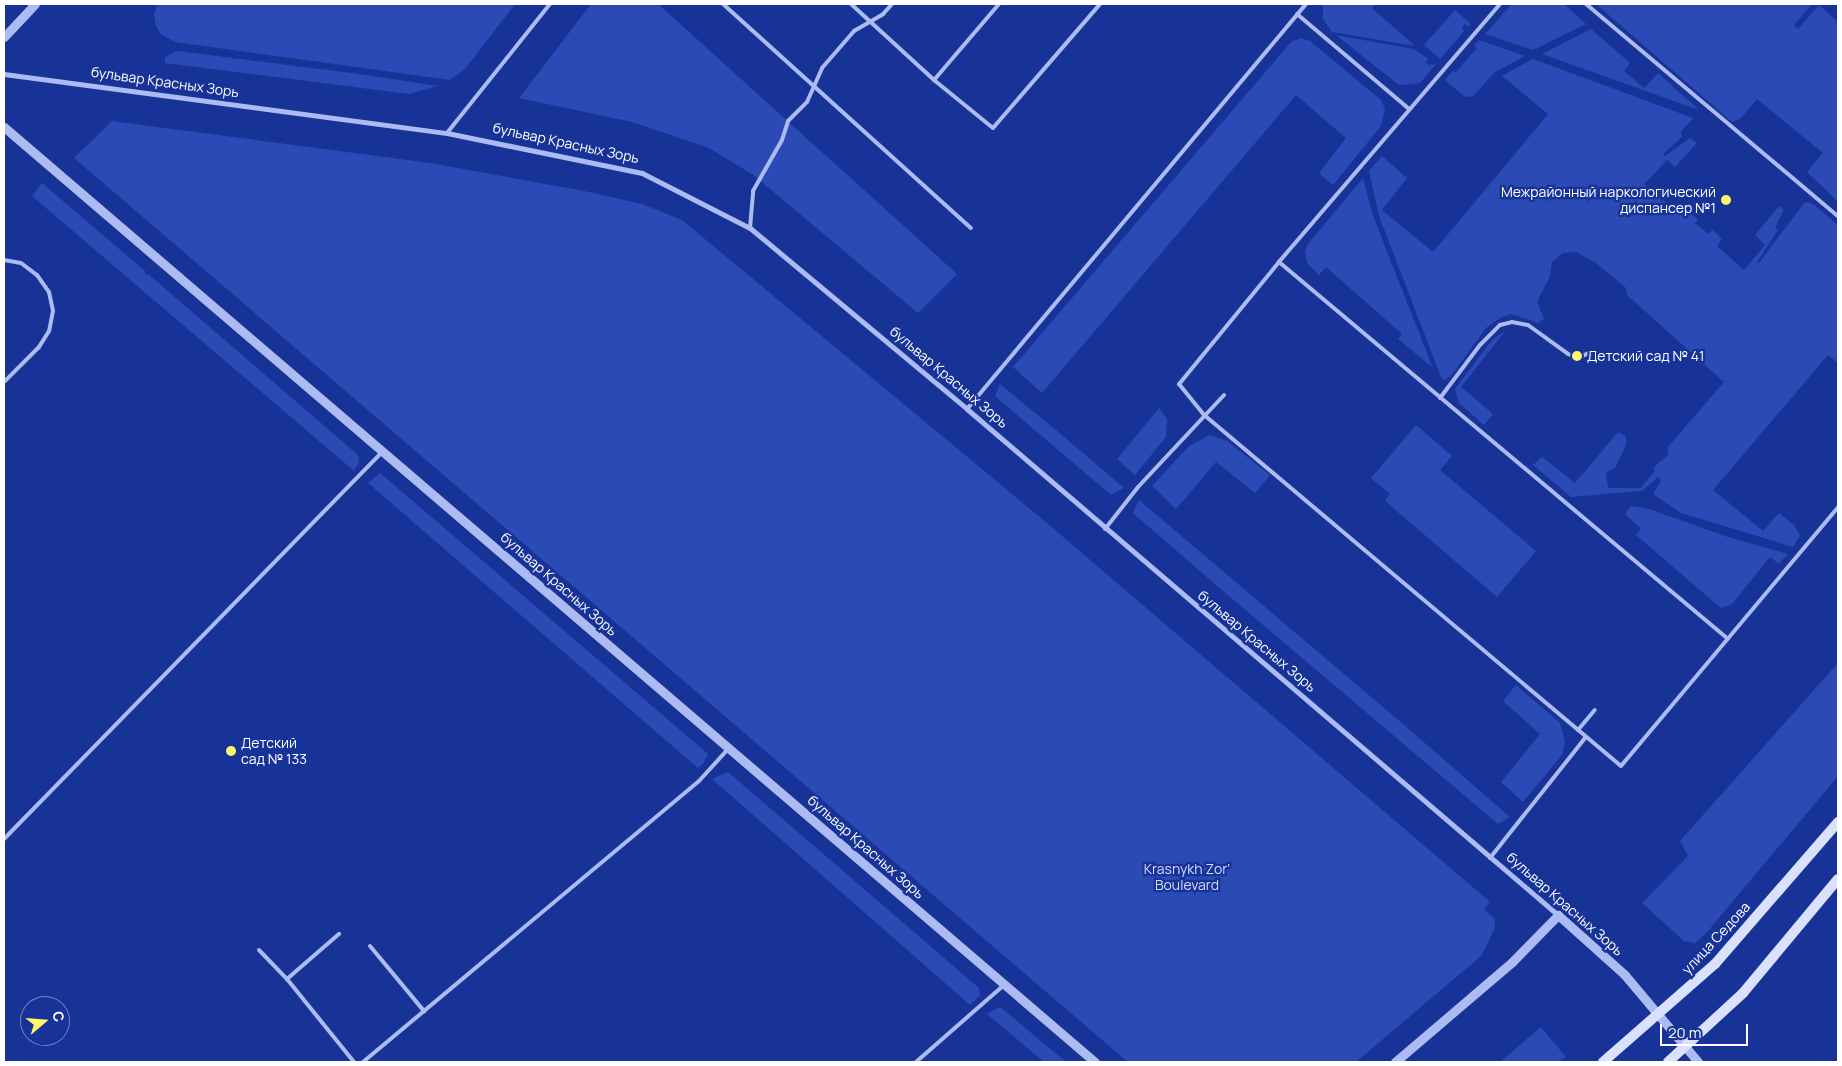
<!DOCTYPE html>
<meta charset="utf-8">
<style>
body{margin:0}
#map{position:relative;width:1842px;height:1066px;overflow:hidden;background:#183397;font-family:Manrope,sans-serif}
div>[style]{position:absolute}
.green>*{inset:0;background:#2c4ab6}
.service>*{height:4px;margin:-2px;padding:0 2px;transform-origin:2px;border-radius:2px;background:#acbbf1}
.minor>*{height:5px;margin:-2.5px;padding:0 2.5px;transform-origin:2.5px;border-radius:2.5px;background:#acbbf1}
.tertiary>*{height:9px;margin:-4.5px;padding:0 4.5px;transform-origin:4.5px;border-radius:4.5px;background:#acbbf1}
.secondary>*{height:10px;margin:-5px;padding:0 5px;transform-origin:5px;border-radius:5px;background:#dae1fc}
.dots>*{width:14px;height:14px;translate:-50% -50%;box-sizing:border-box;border:2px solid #183397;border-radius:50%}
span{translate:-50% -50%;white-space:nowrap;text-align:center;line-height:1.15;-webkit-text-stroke:4.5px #183397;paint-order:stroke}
.street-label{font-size:14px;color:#fff}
.poi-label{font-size:14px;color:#fff}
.right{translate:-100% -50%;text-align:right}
.left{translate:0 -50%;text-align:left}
.park-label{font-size:14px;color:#d3dcfc}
.frame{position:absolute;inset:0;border:5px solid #fff;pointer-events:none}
.north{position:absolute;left:20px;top:996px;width:50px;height:50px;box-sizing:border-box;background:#183397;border:1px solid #7485c1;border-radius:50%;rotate:72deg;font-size:14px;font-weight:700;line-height:20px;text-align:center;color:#fff}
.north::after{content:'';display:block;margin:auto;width:18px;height:22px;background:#fff66b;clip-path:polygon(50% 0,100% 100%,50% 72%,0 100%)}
.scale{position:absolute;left:1660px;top:1024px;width:88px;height:22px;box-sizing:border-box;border:2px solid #fff;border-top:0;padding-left:6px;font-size:15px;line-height:18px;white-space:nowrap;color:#fff;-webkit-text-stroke:4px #183397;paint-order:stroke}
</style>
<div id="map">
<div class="green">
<i style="clip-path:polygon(157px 4px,515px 4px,465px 69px,450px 80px,175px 42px,161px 34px,156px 26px,154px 15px)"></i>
<i style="clip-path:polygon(591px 4px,658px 4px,957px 274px,918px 313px,752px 174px,709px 148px,632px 122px,519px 98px)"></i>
<i style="clip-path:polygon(1323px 4px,1375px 4px,1372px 8px,1415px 46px,1332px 32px,1323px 19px)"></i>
<i style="clip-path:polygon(1512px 4px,1564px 4px,1586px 24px,1533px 50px,1485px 34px)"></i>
<i style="clip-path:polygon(1596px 4px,1812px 4px,1794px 25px,1798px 29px,1819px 5px,1838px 22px,1838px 202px,1807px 172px,1823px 153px,1757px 99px,1741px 118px,1732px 122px)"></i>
<i style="clip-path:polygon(1455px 10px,1471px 24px,1468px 27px,1465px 24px,1462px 28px,1464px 31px,1440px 59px,1424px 45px)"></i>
<i style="clip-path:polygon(1591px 29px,1630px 63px,1624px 71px,1644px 88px,1658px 73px,1699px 110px,1542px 54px)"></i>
<i style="clip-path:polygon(1336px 35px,1413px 49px,1429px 59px,1425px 62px,1429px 65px,1436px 64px,1420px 83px,1399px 85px)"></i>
<i style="clip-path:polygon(1301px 38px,1310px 41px,1381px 100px,1385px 109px,1381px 126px,1333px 185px,1319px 173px,1346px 138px,1296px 95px,1042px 393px,1013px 367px,1291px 42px)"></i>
<i style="clip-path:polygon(1479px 40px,1525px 56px,1495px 72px,1473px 96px,1465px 97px,1445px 80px,1453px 71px,1456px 72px,1477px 48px,1474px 46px)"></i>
<i style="clip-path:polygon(177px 51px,352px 73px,438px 86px,409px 94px,165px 63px,165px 57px)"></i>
<i style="clip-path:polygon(1533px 59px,1693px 118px,1681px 132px,1682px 137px,1663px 154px,1665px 156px,1690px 138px,1697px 143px,1675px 167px,1667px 160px,1644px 184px,1671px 207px,1675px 203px,1698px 219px,1695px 223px,1708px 234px,1713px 230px,1722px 239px,1717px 246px,1744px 270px,1765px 245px,1755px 235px,1779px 206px,1784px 210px,1775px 227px,1778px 230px,1757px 262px,1758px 264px,1805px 202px,1813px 204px,1838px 225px,1838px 363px,1828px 355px,1713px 490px,1763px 531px,1779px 513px,1794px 525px,1800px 536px,1793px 547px,1681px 513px,1653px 494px,1661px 481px,1658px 477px,1642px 491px,1571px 497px,1533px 465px,1542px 457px,1575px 483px,1618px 432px,1626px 437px,1626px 445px,1615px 468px,1606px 473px,1608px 488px,1641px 488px,1655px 471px,1654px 467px,1668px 455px,1668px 447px,1724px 382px,1627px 295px,1626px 288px,1596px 263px,1576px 252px,1563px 253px,1552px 262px,1550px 276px,1537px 302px,1544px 319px,1538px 323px,1511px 314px,1500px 318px,1486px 328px,1451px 376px,1444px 380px,1441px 377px,1379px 216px,1369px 171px,1382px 156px,1407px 178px,1382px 210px,1433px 252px,1548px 114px,1502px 76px)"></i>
<i style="clip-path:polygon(112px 121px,430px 163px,589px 192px,642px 204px,682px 220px,1048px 524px,1490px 902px,1484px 909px,1495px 919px,1495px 927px,1486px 947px,1481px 956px,1356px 1062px,1128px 1062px,74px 158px)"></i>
<i style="clip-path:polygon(1363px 178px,1373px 216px,1436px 376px,1432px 367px,1398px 339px,1402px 334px,1326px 267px,1319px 275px,1307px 263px,1305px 252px,1308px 244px)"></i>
<i style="clip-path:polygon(42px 183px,145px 271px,146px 276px,148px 274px,358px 455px,359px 462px,354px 471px,32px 196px)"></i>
<i style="clip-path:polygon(1506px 330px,1461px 387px,1493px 414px,1484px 425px,1459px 403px,1455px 389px,1492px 340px)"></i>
<i style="clip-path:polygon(1000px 384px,1062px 435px,1124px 488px,1111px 495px,995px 396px)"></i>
<i style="clip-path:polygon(1159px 408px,1167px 419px,1166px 437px,1135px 475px,1117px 459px)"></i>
<i style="clip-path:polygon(1416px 425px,1452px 456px,1440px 470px,1536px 551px,1497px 597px,1385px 501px,1390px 494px,1371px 478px)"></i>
<i style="clip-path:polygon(1210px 435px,1227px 441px,1270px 475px,1255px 493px,1216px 462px,1176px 509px,1152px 486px,1189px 446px)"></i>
<i style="clip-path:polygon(380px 473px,708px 754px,703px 764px,698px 768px,368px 483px)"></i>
<i style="clip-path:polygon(1139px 500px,1403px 724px,1510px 817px,1498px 824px,1223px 591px,1133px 513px)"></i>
<i style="clip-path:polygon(1631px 506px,1649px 509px,1728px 537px,1788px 554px,1779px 564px,1770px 557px,1732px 604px,1721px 608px,1636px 535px,1641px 529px,1625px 514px)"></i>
<i style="clip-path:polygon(1838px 663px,1838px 776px,1707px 932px,1695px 943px,1684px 941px,1642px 903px,1688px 856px,1680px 841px)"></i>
<i style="clip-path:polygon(1516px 685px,1560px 723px,1565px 741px,1562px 755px,1523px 802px,1501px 782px,1540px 734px,1503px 701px)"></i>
<i style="clip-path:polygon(728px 772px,979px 988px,980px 995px,970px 1005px,712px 779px)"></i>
<i style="clip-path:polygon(1000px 1007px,1066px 1062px,1044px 1062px,987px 1014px)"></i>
<i style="clip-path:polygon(1541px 1027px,1566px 1057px,1559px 1062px,1500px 1062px)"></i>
</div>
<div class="service">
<i style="left:723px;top:4px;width:334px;rotate:42.1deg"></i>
<i style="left:851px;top:4px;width:113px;rotate:42.5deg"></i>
<i style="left:934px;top:80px;width:76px;rotate:39.1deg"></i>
<i style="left:993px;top:128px;width:164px;rotate:-49.2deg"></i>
<i style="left:1500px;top:4px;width:340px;rotate:130.6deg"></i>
<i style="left:1279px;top:262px;width:158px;rotate:129.3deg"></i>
<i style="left:1179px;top:384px;width:38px;rotate:51deg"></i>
<i style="left:1203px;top:414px;width:546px;rotate:40.1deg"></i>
<i style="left:1621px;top:766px;width:338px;rotate:-50deg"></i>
<i style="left:1586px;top:4px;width:329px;rotate:40.1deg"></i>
<i style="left:1297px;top:14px;width:147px;rotate:40.3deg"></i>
<i style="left:934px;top:80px;width:100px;rotate:-49.5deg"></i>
<i style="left:447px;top:133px;width:165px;rotate:-51.4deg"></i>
<i style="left:750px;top:228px;width:37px;rotate:-85deg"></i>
<i style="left:753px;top:191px;width:59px;rotate:-60.4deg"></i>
<i style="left:782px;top:140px;width:20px;rotate:-72deg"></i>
<i style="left:788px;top:121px;width:27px;rotate:-45deg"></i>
<i style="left:807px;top:102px;width:37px;rotate:-66deg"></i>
<i style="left:822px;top:68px;width:49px;rotate:-49.1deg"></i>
<i style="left:854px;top:31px;width:34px;rotate:-30deg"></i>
<i style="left:883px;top:14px;width:13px;rotate:-48deg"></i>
<i style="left:4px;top:260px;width:17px;rotate:10deg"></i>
<i style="left:21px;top:263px;width:20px;rotate:37deg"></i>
<i style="left:37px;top:275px;width:21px;rotate:55deg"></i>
<i style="left:49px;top:292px;width:19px;rotate:78deg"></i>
<i style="left:53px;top:311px;width:20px;rotate:101deg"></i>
<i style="left:49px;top:331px;width:19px;rotate:122deg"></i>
<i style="left:39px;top:347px;width:49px;rotate:135deg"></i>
<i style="left:1279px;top:262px;width:586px;rotate:40.02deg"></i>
<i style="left:1440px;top:398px;width:66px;rotate:-53deg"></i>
<i style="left:1480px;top:345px;width:28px;rotate:-45deg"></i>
<i style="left:1500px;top:325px;width:12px;rotate:-14deg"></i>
<i style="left:1512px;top:322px;width:16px;rotate:11deg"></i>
<i style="left:1528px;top:325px;width:49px;rotate:35.9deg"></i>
<i style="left:1568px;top:354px;width:11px;rotate:22deg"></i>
<i style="left:1578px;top:358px;width:14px;rotate:-25deg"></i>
<i style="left:967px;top:409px;width:528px;rotate:-50.07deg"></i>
<i style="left:1105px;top:529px;width:53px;rotate:-51.8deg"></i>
<i style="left:1138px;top:487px;width:126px;rotate:-46.9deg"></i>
<i style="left:1578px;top:730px;width:26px;rotate:-50deg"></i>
<i style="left:4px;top:839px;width:542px;rotate:-45.67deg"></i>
<i style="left:1490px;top:858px;width:154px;rotate:-51.6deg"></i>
<i style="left:370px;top:946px;width:85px;rotate:50.3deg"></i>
<i style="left:259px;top:950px;width:40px;rotate:46deg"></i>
<i style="left:287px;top:979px;width:107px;rotate:51.1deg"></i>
<i style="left:287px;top:979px;width:69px;rotate:-40.9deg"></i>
<i style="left:363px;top:1062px;width:438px;rotate:-39.9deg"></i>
<i style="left:699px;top:781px;width:45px;rotate:-47.7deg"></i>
<i style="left:916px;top:1062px;width:117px;rotate:-41.2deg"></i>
</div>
<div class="minor">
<i style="left:4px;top:74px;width:447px;rotate:7.6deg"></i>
<i style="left:447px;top:133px;width:199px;rotate:11.6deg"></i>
<i style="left:642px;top:173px;width:121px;rotate:27deg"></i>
<i style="left:750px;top:228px;width:283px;rotate:39.8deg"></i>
<i style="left:967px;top:409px;width:778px;rotate:40.57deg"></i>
</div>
<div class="tertiary">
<i style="left:4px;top:37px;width:45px;rotate:-46.8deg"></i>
<i style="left:4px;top:127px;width:1437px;rotate:40.6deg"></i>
<i style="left:1395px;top:1062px;width:154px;rotate:-40.5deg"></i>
<i style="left:1512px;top:962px;width:66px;rotate:-45.6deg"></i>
<i style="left:1558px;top:915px;width:89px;rotate:41.8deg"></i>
<i style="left:1624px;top:974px;width:115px;rotate:49.9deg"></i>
</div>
<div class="secondary">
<i style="left:1603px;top:1062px;width:149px;rotate:-41.2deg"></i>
<i style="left:1715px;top:964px;width:188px;rotate:-49.1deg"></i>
<i style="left:1668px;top:1062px;width:102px;rotate:-42.6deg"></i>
<i style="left:1743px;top:993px;width:148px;rotate:-50.2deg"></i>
</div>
<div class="dots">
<i style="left:1726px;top:200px;background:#fff66b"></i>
<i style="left:1577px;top:356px;background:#fff66b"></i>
<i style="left:231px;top:751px;background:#fff66b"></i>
</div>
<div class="street-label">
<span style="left:165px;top:82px;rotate:8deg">бульвар Красных Зорь</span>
<span style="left:566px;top:143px;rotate:12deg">бульвар Красных Зорь</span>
<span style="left:949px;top:377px;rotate:40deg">бульвар Красных Зорь</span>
<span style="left:559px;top:584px;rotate:41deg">бульвар Красных Зорь</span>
<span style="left:1257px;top:641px;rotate:40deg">бульвар Красных Зорь</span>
<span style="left:866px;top:847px;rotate:41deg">бульвар Красных Зорь</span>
<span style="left:1565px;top:904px;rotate:41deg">бульвар Красных Зорь</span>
<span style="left:1716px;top:938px;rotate:-47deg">улица Седова</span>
</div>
<div class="poi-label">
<span class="right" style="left:1716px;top:200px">Межрайонный наркологический<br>диспансер №1</span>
<span class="left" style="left:1587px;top:356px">Детский сад № 41</span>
<span class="left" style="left:241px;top:751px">Детский<br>сад № 133</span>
</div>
<div class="park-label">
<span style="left:1187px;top:877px">Krasnykh Zor'<br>Boulevard</span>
</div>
<div class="frame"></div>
<div class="north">С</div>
<div class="scale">20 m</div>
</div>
